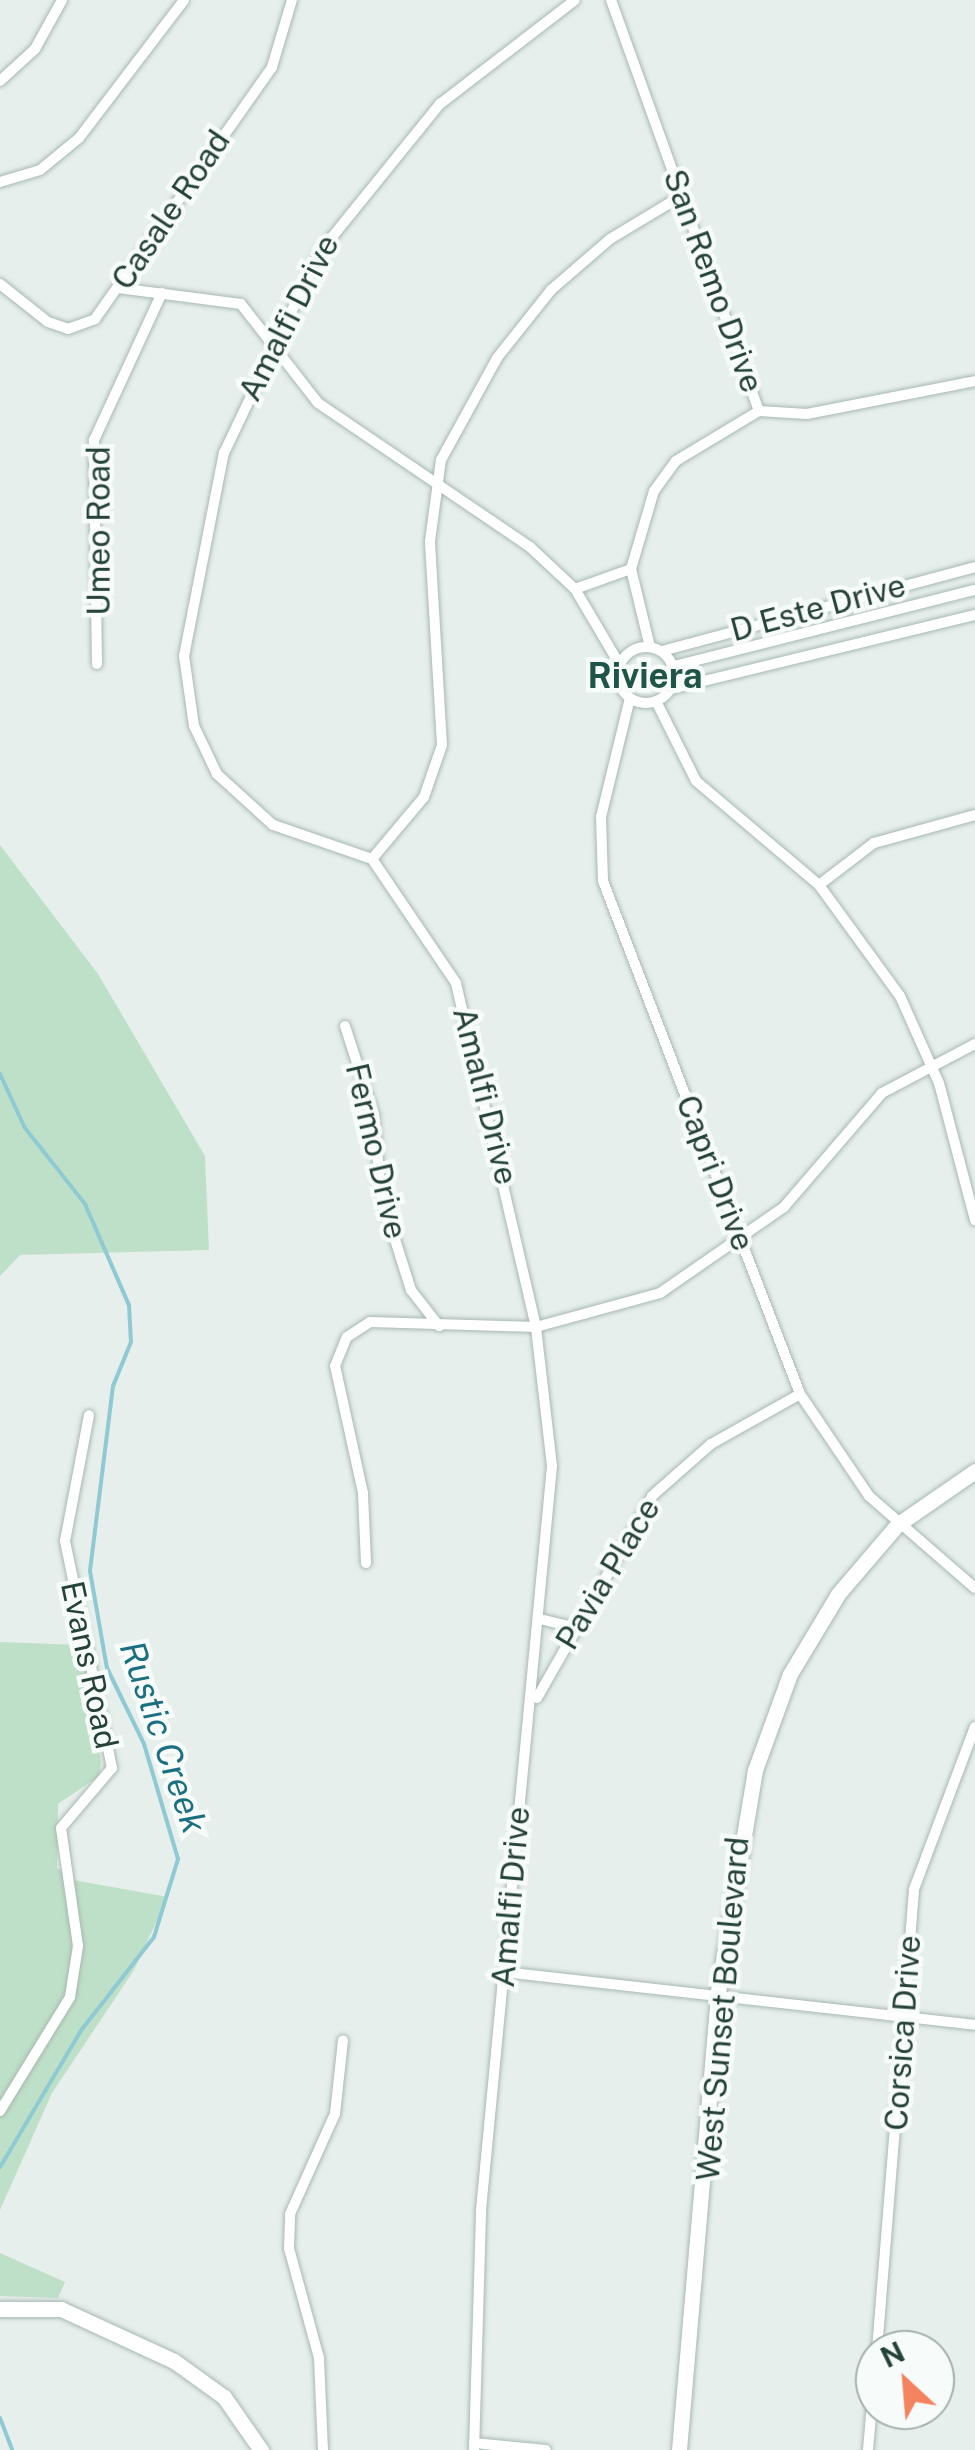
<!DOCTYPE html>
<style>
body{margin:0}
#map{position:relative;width:975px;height:2450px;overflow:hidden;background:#e6efeb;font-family:"Public Sans",sans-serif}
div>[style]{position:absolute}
.green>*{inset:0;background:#bfe0c8}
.stream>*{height:4px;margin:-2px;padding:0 2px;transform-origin:2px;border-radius:2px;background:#8ec9d4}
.roads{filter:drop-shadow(0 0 2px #a8b8b2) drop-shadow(0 0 2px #a8b8b2)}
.minor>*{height:10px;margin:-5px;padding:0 5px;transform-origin:5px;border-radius:5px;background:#fff}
.minor>.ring{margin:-5px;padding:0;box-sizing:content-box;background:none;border:10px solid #fff;border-radius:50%}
.secondary>*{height:15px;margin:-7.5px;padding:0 7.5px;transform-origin:7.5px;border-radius:7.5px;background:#fff}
span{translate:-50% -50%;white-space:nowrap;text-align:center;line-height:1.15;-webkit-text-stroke:9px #f7fbf9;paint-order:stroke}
.street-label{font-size:32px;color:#24423a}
.neighbourhood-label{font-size:35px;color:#1f5548;font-weight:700}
.water-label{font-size:35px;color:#1c6f80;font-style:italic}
.north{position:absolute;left:855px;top:2330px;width:100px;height:100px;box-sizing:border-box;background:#f7fbf9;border:2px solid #a3b1ad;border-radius:50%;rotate:334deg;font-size:28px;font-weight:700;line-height:40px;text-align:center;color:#24423a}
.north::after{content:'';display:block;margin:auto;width:35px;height:45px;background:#f4845f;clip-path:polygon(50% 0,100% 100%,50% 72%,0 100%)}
</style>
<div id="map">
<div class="green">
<i style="clip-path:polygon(0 845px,98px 974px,205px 1156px,209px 1250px,20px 1255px,0 1276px)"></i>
<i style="clip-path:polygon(0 1642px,82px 1645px,101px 1762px,99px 1776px,58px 1804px,57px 1868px,73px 1880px,168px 1897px,134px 1970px,52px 2093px,0 2210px)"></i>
<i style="clip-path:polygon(0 2253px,65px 2282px,58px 2298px,0 2296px)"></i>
</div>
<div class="stream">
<i style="left:0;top:1074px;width:60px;rotate:65.2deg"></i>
<i style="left:25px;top:1128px;width:97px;rotate:51.7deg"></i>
<i style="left:85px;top:1204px;width:110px;rotate:66.5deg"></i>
<i style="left:129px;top:1305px;width:37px;rotate:87deg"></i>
<i style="left:131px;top:1342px;width:48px;rotate:112.2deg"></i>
<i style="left:113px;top:1386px;width:186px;rotate:97.1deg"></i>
<i style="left:90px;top:1571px;width:98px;rotate:80.1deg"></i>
<i style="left:107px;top:1668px;width:85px;rotate:64deg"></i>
<i style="left:144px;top:1744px;width:120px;rotate:73.5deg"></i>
<i style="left:178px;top:1859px;width:82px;rotate:107.1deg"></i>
<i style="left:154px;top:1937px;width:117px;rotate:128deg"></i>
<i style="left:82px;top:2029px;width:161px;rotate:120.7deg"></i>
<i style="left:0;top:2418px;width:34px;rotate:69deg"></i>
</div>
<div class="roads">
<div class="minor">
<i style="left:611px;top:0;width:437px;rotate:70.2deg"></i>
<i style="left:0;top:81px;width:47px;rotate:-42.4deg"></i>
<i style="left:35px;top:49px;width:56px;rotate:-61.1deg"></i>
<i style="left:0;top:182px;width:42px;rotate:-16.7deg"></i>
<i style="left:40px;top:170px;width:50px;rotate:-39.4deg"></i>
<i style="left:79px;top:138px;width:173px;rotate:-52.7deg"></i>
<i style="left:0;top:284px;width:61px;rotate:38.4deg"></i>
<i style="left:48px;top:322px;width:21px;rotate:19deg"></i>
<i style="left:68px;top:329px;width:29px;rotate:-20deg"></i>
<i style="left:95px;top:319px;width:308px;rotate:-54.9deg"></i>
<i style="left:272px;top:67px;width:70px;rotate:-73.4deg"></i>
<i style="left:118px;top:288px;width:124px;rotate:7.4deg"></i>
<i style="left:241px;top:304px;width:125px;rotate:52.1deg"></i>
<i style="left:318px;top:403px;width:256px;rotate:34.2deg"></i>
<i style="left:530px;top:547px;width:62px;rotate:43deg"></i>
<i style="left:575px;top:589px;width:88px;rotate:59.4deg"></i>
<i style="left:759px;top:411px;width:48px;rotate:3.6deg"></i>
<i style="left:807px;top:414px;width:171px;rotate:-11.1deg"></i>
<i style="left:575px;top:589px;width:59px;rotate:-19.7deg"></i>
<i class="ring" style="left:618px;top:647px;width:46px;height:46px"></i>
<i style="left:650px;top:647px;width:80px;rotate:-103.7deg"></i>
<i style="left:631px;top:569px;width:81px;rotate:-73.6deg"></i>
<i style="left:654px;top:491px;width:37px;rotate:-54deg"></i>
<i style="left:676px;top:461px;width:97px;rotate:-31.1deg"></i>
<i style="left:662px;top:651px;width:324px;rotate:-15deg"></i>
<i style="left:97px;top:664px;width:224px;rotate:-90.8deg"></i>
<i style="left:94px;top:440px;width:162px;rotate:-65.2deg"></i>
<i style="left:674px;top:666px;width:310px;rotate:-14.2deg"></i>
<i style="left:671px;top:689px;width:313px;rotate:-13.7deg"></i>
<i style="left:630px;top:698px;width:122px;rotate:103.7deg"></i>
<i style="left:601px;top:817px;width:64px;rotate:88.2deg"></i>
<i style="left:603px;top:881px;width:550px;rotate:68.99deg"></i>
<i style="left:800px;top:1394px;width:123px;rotate:55.9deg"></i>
<i style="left:869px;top:1496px;width:140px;rotate:41deg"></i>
<i style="left:656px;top:701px;width:89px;rotate:63.4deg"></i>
<i style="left:696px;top:781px;width:161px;rotate:40.2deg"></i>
<i style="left:819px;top:885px;width:137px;rotate:53.9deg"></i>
<i style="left:900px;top:996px;width:95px;rotate:65.9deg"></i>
<i style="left:939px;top:1083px;width:142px;rotate:75.3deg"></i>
<i style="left:372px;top:859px;width:81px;rotate:-50deg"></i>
<i style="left:424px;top:797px;width:55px;rotate:-70.9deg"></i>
<i style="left:442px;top:745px;width:204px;rotate:-93.4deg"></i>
<i style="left:430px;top:541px;width:82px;rotate:-82.3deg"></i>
<i style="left:441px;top:460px;width:116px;rotate:-61.2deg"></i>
<i style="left:497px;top:358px;width:87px;rotate:-51.5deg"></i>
<i style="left:551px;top:290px;width:78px;rotate:-40.8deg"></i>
<i style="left:610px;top:239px;width:85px;rotate:-31.1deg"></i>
<i style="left:819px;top:885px;width:69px;rotate:-37.4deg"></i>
<i style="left:874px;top:843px;width:105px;rotate:-15.5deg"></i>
<i style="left:345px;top:1026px;width:94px;rotate:72deg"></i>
<i style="left:374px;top:1115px;width:80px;rotate:85deg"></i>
<i style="left:381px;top:1195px;width:100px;rotate:72.5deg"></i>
<i style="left:411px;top:1290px;width:46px;rotate:52.1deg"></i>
<i style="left:366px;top:1563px;width:70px;rotate:-92.5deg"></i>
<i style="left:363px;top:1493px;width:130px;rotate:-102.4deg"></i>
<i style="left:335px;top:1366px;width:31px;rotate:-68deg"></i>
<i style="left:347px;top:1337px;width:27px;rotate:-33deg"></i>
<i style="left:370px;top:1322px;width:166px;rotate:1.7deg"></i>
<i style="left:536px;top:1327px;width:129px;rotate:-15.3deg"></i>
<i style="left:660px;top:1293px;width:151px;rotate:-34.7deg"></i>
<i style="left:784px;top:1207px;width:150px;rotate:-49.3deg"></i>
<i style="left:882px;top:1093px;width:105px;rotate:-27.8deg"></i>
<i style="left:540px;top:1619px;width:34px;rotate:14deg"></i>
<i style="left:537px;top:1698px;width:232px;rotate:-60.3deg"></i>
<i style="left:652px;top:1496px;width:79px;rotate:-41.4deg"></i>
<i style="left:711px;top:1444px;width:102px;rotate:-29.3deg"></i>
<i style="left:504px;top:1972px;width:474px;rotate:6.4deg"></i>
<i style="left:0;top:2111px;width:134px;rotate:-58.4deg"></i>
<i style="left:70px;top:1997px;width:52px;rotate:-81.1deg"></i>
<i style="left:78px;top:1946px;width:119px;rotate:-98.2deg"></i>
<i style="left:61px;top:1828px;width:79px;rotate:-49.6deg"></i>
<i style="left:112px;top:1768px;width:232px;rotate:-101.7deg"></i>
<i style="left:65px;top:1541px;width:128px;rotate:-79.2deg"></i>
<i style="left:877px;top:2350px;width:462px;rotate:-85.4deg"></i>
<i style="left:914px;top:1889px;width:173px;rotate:-69.4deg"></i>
<i style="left:474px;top:2443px;width:72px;rotate:5.6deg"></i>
<i style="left:323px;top:2450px;width:92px;rotate:-92.5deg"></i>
<i style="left:319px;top:2358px;width:114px;rotate:-105.3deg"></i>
<i style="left:289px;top:2248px;width:34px;rotate:-88deg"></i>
<i style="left:290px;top:2214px;width:110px;rotate:-65.8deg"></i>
<i style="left:335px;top:2114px;width:74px;rotate:-83.8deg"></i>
<i style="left:474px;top:2450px;width:240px;rotate:-88.3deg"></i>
<i style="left:481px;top:2210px;width:747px;rotate:-84.55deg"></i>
<i style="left:552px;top:1466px;width:140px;rotate:-96.6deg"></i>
<i style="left:536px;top:1327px;width:353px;rotate:-103.1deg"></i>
<i style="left:456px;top:983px;width:150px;rotate:-124.1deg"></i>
<i style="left:372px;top:859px;width:105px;rotate:-161deg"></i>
<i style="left:273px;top:825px;width:76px;rotate:-137.7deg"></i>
<i style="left:217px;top:774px;width:53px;rotate:-115.6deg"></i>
<i style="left:194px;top:726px;width:71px;rotate:-98.1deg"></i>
<i style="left:184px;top:656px;width:207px;rotate:-78.9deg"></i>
<i style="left:224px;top:453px;width:223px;rotate:-64.5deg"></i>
<i style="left:320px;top:252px;width:191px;rotate:-51deg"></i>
<i style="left:440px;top:104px;width:170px;rotate:-37.6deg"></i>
<i style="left:868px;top:2450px;width:80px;rotate:-85deg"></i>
</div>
<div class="secondary">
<i style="left:0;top:2309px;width:61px"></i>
<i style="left:61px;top:2309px;width:124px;rotate:24.7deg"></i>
<i style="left:174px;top:2361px;width:62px;rotate:35.8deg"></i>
<i style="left:224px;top:2397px;width:65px;rotate:55.1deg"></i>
<i style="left:679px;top:2450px;width:461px;rotate:-85.1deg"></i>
<i style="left:718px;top:1991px;width:224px;rotate:-80.5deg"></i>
<i style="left:755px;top:1770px;width:102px;rotate:-70deg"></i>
<i style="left:790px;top:1674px;width:93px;rotate:-59deg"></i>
<i style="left:838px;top:1594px;width:91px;rotate:-49.5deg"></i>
<i style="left:897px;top:1525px;width:95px;rotate:-34.7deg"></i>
</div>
</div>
<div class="street-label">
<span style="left:171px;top:210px;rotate:-56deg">Casale Road</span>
<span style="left:713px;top:281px;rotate:70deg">San Remo Drive</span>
<span style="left:289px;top:318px;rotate:-63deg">Amalfi Drive</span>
<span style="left:99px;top:531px;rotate:-90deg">Umeo Road</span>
<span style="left:818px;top:608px;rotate:-15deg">D Este Drive</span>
<span style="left:485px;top:1096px;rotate:76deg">Amalfi Drive</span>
<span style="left:376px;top:1151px;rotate:77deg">Fermo Drive</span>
<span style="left:715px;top:1173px;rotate:69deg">Capri Drive</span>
<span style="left:608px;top:1574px;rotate:-59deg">Pavia Place</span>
<span style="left:89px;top:1665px;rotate:78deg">Evans Road</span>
<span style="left:511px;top:1897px;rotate:-85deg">Amalfi Drive</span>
<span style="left:723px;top:2009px;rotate:-85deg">West Sunset Boulevard</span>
<span style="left:903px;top:2033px;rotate:-86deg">Corsica Drive</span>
</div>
<div class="neighbourhood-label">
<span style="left:645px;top:676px">Riviera</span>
</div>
<div class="water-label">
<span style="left:163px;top:1737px;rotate:71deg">Rustic Creek</span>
</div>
<div class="north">N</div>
</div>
